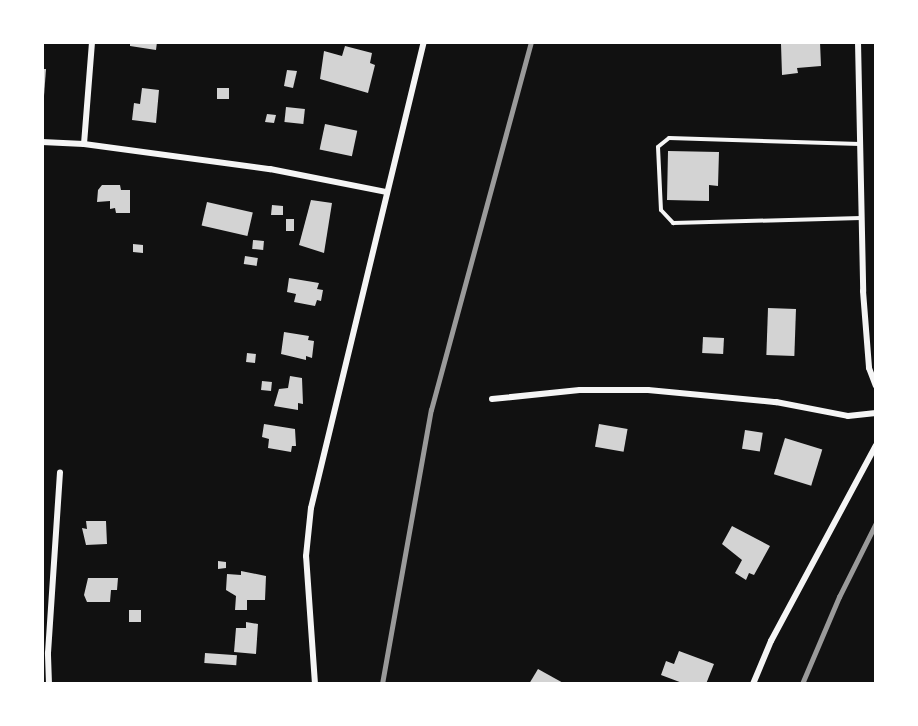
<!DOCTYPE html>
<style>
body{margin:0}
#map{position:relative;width:918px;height:726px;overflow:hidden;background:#111;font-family:Commissioner,sans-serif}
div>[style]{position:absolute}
.building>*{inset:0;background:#d3d3d3;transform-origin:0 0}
.service>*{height:4px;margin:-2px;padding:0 2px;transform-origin:2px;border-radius:2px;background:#f5f5f5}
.minor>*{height:6px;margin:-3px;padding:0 3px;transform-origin:3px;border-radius:3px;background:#f5f5f5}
.rail>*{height:4.5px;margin:-2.25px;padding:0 2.25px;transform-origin:2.25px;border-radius:2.25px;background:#9a9a9a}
span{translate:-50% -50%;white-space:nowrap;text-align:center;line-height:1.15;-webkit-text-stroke:6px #fff;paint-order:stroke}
.frame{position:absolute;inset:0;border:44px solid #fff;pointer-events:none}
</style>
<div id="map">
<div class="building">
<i style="clip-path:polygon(130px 42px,157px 42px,156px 50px,130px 46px)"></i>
<i style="clip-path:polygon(820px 42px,821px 66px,797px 68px,798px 73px,782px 75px,781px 44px)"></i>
<i style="clip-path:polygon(345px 46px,372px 53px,370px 63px,375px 65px,368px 93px,320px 79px,324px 51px,342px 56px)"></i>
<i style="clip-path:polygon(42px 69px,46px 69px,44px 96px,42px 96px)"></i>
<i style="clip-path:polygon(287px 70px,297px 71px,293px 88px,284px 86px)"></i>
<i style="clip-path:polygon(142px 88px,159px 90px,156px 123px,132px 120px,134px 103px,140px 104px)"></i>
<i style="left:217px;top:88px;width:12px;height:11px"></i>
<i style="left:286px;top:107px;width:19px;height:15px;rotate:6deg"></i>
<i style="clip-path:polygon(267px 114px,276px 115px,274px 123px,265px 122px)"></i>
<i style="left:325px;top:124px;width:33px;height:26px;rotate:12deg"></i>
<i style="clip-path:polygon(668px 151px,719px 152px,718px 186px,709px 185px,709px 201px,667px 200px)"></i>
<i style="clip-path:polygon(102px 185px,120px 185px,121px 190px,130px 190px,130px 213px,116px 213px,115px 208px,110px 209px,110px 201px,97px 202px,98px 190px)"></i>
<i style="clip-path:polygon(311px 200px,332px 203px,324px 253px,299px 245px)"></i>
<i style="left:207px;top:202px;width:47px;height:24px;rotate:13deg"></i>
<i style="clip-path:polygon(272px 205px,283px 206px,283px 215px,271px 215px)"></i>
<i style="left:286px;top:219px;width:8px;height:12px"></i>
<i style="left:253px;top:240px;width:11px;height:9px;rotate:5deg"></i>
<i style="clip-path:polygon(133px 244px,143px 245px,143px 253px,133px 252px)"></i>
<i style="left:245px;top:256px;width:13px;height:8px;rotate:9deg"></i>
<i style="clip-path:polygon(289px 278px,319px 283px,317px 289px,323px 290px,321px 301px,317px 300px,315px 306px,294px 302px,296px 294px,287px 292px)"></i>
<i style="left:768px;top:308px;width:28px;height:47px;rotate:2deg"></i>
<i style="clip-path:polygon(284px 332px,309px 336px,308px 340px,314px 341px,312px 358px,306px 356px,306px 360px,281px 354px)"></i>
<i style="left:703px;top:337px;width:21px;height:16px;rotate:3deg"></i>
<i style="left:247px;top:353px;width:9px;height:9px;rotate:6deg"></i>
<i style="clip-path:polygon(290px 376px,302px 378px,303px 404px,298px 403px,298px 410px,274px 406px,279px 389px,288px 388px)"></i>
<i style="left:262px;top:381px;width:10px;height:9px;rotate:6deg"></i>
<i style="clip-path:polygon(264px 424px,295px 429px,296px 446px,292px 446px,291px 452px,268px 448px,269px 439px,262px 437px)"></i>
<i style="left:599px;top:424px;width:29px;height:23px;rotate:10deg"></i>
<i style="left:745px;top:430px;width:18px;height:19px;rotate:9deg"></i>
<i style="left:785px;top:438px;width:39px;height:38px;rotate:17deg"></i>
<i style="clip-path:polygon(86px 521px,106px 521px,107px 544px,86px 545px,82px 528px,87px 529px)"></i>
<i style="clip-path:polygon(732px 526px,770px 546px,754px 575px,749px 573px,746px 580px,735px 573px,742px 560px,722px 544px)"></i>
<i style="clip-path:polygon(218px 561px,226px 562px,226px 568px,218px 569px)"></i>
<i style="clip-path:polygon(241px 571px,266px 576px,265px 600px,247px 600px,247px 610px,235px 610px,236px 596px,226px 590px,227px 574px,241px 575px)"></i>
<i style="clip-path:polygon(88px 578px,118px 578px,117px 590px,111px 590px,110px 602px,87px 602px,84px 595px)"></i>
<i style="left:129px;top:610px;width:12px;height:12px"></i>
<i style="clip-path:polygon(246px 622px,258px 624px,256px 654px,234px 652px,236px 628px,246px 628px)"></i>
<i style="clip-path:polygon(679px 651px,714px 664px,706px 684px,685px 684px,661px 675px,666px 661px,674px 664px)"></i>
<i style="left:205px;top:653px;width:32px;height:10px;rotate:4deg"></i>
<i style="clip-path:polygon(538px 669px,565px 684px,529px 684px)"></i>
</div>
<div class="service">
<i style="left:860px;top:144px;width:191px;rotate:-178.2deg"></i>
<i style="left:669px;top:138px;width:14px;rotate:141deg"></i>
<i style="left:658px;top:147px;width:63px;rotate:87.3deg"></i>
<i style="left:661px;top:210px;width:18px;rotate:47deg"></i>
<i style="left:673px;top:223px;width:188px;rotate:-1.5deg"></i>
</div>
<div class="minor">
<i style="left:858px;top:42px;width:249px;rotate:88.8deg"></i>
<i style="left:863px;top:291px;width:77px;rotate:85.5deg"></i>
<i style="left:869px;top:368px;width:19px;rotate:69deg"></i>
<i style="left:42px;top:142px;width:42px;rotate:2.7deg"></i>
<i style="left:84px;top:144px;width:188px;rotate:7.7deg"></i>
<i style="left:270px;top:169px;width:118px;rotate:11.2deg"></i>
<i style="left:84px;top:144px;width:102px;rotate:-85.5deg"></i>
<i style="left:492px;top:399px;width:88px;rotate:-5.8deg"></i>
<i style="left:580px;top:390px;width:68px"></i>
<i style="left:648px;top:390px;width:129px;rotate:5.4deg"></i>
<i style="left:776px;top:402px;width:73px;rotate:11deg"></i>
<i style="left:848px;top:416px;width:28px;rotate:-6deg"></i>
<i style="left:49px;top:684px;width:31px;rotate:-92deg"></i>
<i style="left:48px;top:653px;width:181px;rotate:-86.2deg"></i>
<i style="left:315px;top:684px;width:128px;rotate:-94deg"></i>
<i style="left:306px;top:556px;width:48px;rotate:-84.1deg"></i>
<i style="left:311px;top:508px;width:480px;rotate:-76.4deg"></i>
<i style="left:753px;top:684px;width:47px;rotate:-67.3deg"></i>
<i style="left:771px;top:641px;width:222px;rotate:-61.8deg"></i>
</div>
<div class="rail">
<i style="left:382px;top:684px;width:278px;rotate:-79.9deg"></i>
<i style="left:431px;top:410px;width:381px;rotate:-74.8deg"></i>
<i style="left:802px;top:684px;width:95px;rotate:-67deg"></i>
<i style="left:839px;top:597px;width:83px;rotate:-63.4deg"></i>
</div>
<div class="frame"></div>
</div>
